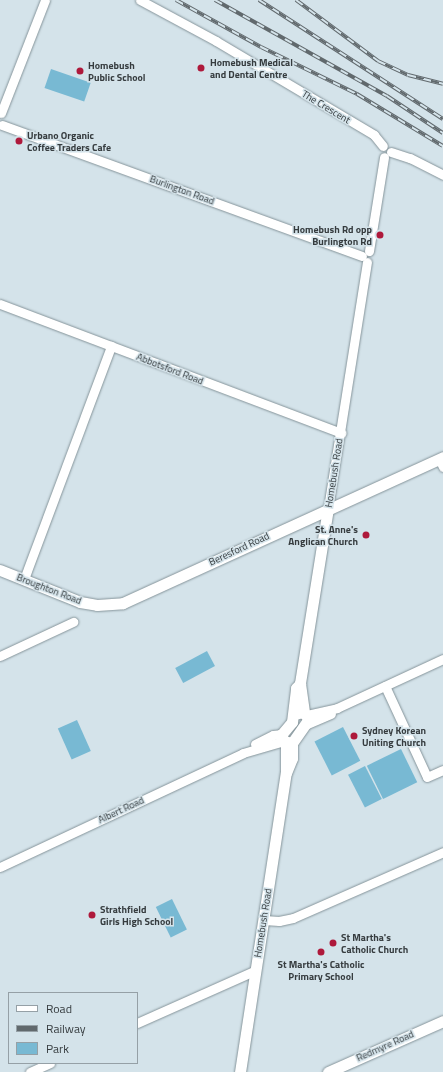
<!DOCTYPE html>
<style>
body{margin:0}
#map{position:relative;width:443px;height:1072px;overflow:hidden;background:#d4e3ea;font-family:"Titillium Web",sans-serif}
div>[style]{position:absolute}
.green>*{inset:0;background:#78b9d3;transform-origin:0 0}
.roads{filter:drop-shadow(0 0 1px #85949a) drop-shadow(0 0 1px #85949a)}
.minor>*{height:9px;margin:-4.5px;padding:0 4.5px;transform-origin:4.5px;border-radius:4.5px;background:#fff}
.major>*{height:11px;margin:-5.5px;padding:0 5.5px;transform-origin:5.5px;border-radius:5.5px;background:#fff}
.rail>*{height:4px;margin-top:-2px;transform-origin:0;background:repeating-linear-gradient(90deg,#d4e3ea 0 8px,#61696d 0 16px);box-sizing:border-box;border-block:1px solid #61696d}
.dots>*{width:11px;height:11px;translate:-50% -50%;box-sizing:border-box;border:2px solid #d4e3ea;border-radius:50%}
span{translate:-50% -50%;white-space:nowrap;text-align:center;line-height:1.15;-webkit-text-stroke:3px #d4e3ea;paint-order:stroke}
.poi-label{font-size:10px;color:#363c3f;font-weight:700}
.left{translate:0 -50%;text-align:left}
.right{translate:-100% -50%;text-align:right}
.street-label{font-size:10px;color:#363c3f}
.legend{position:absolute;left:8px;top:992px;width:130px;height:72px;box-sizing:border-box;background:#d4e3ea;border:1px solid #95a0a6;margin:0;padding:5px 7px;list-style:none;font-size:12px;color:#363c3f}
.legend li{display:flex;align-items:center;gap:8px;height:20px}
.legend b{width:20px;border:1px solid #95a0a6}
</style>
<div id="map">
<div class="green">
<i style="left:51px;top:69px;width:42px;height:20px;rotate:19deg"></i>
<i style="left:207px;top:651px;width:17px;height:36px;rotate:62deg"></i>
<i style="left:77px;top:720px;width:34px;height:21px;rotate:66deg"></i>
<i style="left:343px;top:727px;width:38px;height:32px;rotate:63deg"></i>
<i style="left:401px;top:749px;width:37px;height:38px;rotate:64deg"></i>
<i style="left:365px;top:766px;width:37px;height:19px;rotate:63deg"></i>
<i style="left:172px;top:899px;width:34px;height:18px;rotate:64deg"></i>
</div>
<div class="roads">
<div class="minor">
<i style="left:140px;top:0;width:86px;rotate:28.3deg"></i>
<i style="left:216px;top:41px;width:184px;rotate:30.7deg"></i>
<i style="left:374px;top:135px;width:14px;rotate:51deg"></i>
<i style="left:1px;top:113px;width:121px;rotate:-68.7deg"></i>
<i style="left:2px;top:125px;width:383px;rotate:20deg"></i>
<i style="left:391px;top:152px;width:20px;rotate:18deg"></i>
<i style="left:410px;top:158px;width:37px;rotate:27deg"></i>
<i style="left:369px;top:251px;width:95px;rotate:-80.9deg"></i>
<i style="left:0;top:304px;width:365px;rotate:20.7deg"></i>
<i style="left:439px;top:459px;width:9px;rotate:63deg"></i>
<i style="left:328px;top:508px;width:249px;rotate:-81deg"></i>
<i style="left:24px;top:579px;width:249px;rotate:-69.5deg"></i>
<i style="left:0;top:656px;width:81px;rotate:-25deg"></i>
<i style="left:385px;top:686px;width:100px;rotate:65.2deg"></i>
<i style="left:427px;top:777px;width:17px;rotate:-24deg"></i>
<i style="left:307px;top:715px;width:31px;rotate:-13deg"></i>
<i style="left:337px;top:708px;width:117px;rotate:-24.8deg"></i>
<i style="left:307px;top:724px;width:26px;rotate:-23deg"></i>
<i style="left:255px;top:744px;width:20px;rotate:-27deg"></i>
<i style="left:273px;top:735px;width:9px;rotate:-6deg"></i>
<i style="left:0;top:867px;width:268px;rotate:-25.1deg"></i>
<i style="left:243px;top:753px;width:43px;rotate:-16.3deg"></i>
<i style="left:264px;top:920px;width:15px;rotate:4deg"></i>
<i style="left:279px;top:921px;width:14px;rotate:-12deg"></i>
<i style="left:293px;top:918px;width:164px;rotate:-23.7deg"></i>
<i style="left:137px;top:1023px;width:130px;rotate:-24deg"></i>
<i style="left:30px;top:1072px;width:22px;rotate:-24deg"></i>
</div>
<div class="major">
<i style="left:0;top:570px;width:86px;rotate:21.8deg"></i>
<i style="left:80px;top:602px;width:17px;rotate:10deg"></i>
<i style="left:97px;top:605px;width:26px;rotate:-4deg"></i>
<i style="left:123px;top:603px;width:352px;rotate:-24.5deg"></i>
<i style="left:304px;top:712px;width:29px;rotate:-98deg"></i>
<i style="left:300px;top:683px;width:177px;rotate:-80.9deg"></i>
<i style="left:292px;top:743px;width:8px;rotate:-166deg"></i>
<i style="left:284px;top:741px;width:7px;rotate:-117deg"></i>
<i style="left:281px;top:735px;width:17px;rotate:-50deg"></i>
<i style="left:292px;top:722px;width:34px;rotate:-83deg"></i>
<i style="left:296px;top:688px;width:6px;rotate:-45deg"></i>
<i style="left:286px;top:771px;width:28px;rotate:-90deg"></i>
<i style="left:240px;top:1072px;width:303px;rotate:-81.3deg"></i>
<i style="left:286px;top:773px;width:16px;rotate:-68deg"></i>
<i style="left:292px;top:758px;width:15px;rotate:-90deg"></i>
<i style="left:292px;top:743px;width:29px;rotate:-55deg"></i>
<i style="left:309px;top:719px;width:9px;rotate:-131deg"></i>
<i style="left:303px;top:712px;width:9px;rotate:167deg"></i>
<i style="left:328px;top:1072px;width:126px;rotate:-23.9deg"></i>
</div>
</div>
<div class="rail">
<i style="left:176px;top:0;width:97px;rotate:28.9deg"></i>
<i style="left:261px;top:47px;width:107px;rotate:26.1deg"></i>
<i style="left:357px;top:94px;width:100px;rotate:31.2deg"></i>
<i style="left:215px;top:0;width:197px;rotate:29.2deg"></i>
<i style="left:387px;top:96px;width:67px;rotate:33.5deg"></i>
<i style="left:259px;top:0;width:219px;rotate:32.9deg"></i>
<i style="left:296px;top:0;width:102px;rotate:36.6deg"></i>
<i style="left:378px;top:61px;width:33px;rotate:25deg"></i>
<i style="left:408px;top:75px;width:36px;rotate:14deg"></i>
</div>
<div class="dots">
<i style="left:201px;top:68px;background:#ae193b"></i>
<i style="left:80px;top:71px;background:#ae193b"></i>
<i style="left:19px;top:141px;background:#ae193b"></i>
<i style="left:380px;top:235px;background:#ae193b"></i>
<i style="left:366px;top:535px;background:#ae193b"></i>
<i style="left:354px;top:736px;background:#ae193b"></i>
<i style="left:92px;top:915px;background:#ae193b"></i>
<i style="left:333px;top:943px;background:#ae193b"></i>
<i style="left:321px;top:952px;background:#ae193b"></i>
</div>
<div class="poi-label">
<span class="left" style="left:210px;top:68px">Homebush Medical<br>and Dental Centre</span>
<span class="left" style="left:88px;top:71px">Homebush<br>Public School</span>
<span class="left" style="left:27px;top:141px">Urbano Organic<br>Coffee Traders Cafe</span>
<span class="right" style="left:372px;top:235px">Homebush Rd opp<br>Burlington Rd</span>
<span class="right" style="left:358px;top:535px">St. Anne's<br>Anglican Church</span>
<span class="left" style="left:362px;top:736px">Sydney Korean<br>Uniting Church</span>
<span class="left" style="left:100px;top:915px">Strathfield<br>Girls High School</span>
<span class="left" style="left:341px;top:943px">St Martha's<br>Catholic Church</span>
<span style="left:321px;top:970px">St Martha's Catholic<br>Primary School</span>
</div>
<div class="street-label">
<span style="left:326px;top:107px;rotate:31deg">The Crescent</span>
<span style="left:182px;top:190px;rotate:20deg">Burlington Road</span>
<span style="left:170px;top:369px;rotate:21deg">Abbotsford Road</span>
<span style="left:334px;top:473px;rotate:-81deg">Homebush Road</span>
<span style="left:239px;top:549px;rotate:-25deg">Beresford Road</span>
<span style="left:49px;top:589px;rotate:21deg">Broughton Road</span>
<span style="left:121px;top:810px;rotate:-25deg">Albert Road</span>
<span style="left:263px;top:923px;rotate:-81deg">Homebush Road</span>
<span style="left:385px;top:1046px;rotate:-24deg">Redmyre Road</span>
</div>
<ul class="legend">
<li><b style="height:5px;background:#fff"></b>Road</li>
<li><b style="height:5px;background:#61696d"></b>Railway</li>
<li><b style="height:11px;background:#78b9d3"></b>Park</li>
</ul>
</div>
